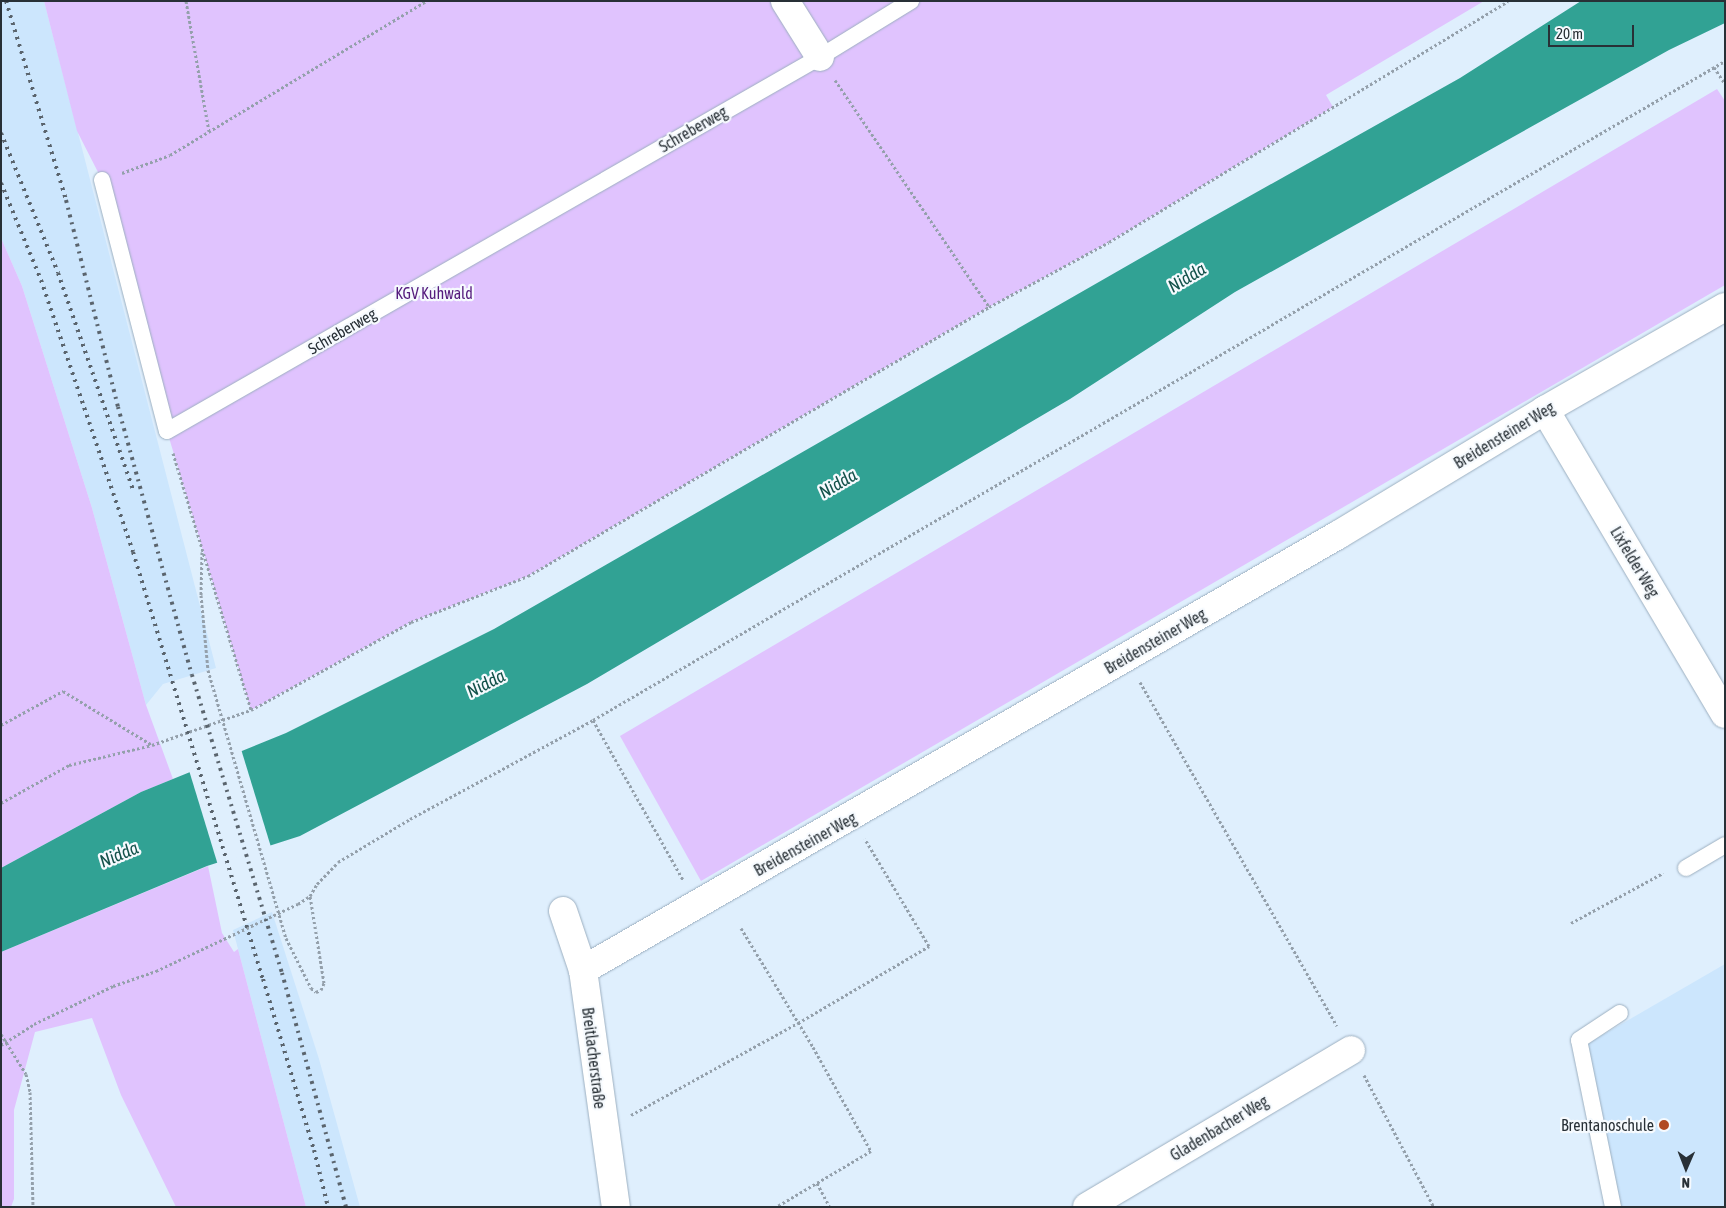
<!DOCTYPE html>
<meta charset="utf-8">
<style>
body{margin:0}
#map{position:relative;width:1726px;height:1208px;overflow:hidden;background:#dfeffd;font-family:"Asap Condensed",sans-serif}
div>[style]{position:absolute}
.built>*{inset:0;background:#cce6fd}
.green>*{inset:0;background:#e0c3fe}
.water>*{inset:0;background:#31a294}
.pier>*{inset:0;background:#dfeffd;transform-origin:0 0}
.path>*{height:3px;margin-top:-1.5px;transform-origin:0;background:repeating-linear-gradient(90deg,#94a0ab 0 2.5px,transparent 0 5px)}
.roads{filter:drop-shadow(0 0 1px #9cafc0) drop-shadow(0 0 1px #9cafc0)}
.service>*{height:16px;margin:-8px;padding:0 8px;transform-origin:8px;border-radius:8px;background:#fff}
.minor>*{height:28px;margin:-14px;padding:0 14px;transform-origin:14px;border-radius:14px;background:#fff}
.rail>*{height:4px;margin-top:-2px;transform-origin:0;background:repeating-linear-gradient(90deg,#5a646d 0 2.5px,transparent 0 7.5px)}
.path-bridge>*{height:3px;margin-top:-1.5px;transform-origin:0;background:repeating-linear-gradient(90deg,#94a0ab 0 2.5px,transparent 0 5px)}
.dots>*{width:14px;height:14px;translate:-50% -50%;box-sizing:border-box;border:2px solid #f6fafe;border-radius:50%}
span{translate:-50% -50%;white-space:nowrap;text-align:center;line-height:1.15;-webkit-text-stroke:4.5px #f6fafe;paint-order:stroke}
.street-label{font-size:16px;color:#283036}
.park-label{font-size:16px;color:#551c7d}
.poi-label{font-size:16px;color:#283036}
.right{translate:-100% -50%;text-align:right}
.water-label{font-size:18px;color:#14524b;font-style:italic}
.frame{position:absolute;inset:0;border:2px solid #283036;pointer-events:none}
.north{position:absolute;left:1661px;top:1143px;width:50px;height:50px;-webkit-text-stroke:4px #f6fafe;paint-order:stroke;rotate:181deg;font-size:14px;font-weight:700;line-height:20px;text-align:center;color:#283036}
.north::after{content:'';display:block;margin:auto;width:18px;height:22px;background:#283036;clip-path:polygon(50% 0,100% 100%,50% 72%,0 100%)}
.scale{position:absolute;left:1548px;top:25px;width:86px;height:22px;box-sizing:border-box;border:2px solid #283036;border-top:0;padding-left:6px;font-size:15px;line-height:18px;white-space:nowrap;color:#283036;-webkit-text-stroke:4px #f6fafe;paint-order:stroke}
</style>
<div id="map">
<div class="built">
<i style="clip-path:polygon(1px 1px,44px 1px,216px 668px,163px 684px,146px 705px,92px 508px,22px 286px,1px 238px)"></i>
<i style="clip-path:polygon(272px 912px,319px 1059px,360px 1207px,306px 1207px,233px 930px)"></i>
<i style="clip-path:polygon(1725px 964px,1725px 1207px,1621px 1207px,1587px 1044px)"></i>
</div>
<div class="green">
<i style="clip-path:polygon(44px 1px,1484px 1px,1326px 95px,1333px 107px,1109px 242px,989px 307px,528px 576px,411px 622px,251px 710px,167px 431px,102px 180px,77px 131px)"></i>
<i style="clip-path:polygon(1717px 89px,1725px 101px,1725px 285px,701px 881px,620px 736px)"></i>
<i style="clip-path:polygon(1px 238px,22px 286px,92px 508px,146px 705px,173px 779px,141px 792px,1px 868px)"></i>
<i style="clip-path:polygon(208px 866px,222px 933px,234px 952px,238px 949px,306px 1207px,176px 1207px,121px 1095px,92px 1018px,35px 1032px,14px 1110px,14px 1199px,11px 1207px,1px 1207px,1px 952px)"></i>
</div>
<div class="water">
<i style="clip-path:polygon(1581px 1px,1725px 1px,1725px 23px,1669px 50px,1235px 292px,1070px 399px,587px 684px,300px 836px,207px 866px,1px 952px,1px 868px,141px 792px,286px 733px,494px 629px,1200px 224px,1460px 78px)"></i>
</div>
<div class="pier">
<i style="left:241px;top:749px;width:103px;height:56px;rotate:73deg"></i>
</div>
<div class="path">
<i style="left:186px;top:1px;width:132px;rotate:80deg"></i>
<i style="left:1714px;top:67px;width:20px;rotate:57deg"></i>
<i style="left:835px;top:80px;width:274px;rotate:55.8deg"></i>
<i style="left:122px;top:173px;width:51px;rotate:-20.6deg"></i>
<i style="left:170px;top:155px;width:299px;rotate:-31deg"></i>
<i style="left:173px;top:453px;width:269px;rotate:73.1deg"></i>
<i style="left:202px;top:552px;width:43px;rotate:91.3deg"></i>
<i style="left:201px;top:595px;width:75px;rotate:84.7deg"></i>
<i style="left:1140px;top:682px;width:396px;rotate:60.2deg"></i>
<i style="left:593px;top:720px;width:184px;rotate:60.6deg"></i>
<i style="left:1px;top:725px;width:71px;rotate:-28.7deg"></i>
<i style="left:63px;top:691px;width:104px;rotate:31.2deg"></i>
<i style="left:1px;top:803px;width:78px;rotate:-29.2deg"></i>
<i style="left:69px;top:765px;width:85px;rotate:-13.5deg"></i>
<i style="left:152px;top:745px;width:105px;rotate:-19.5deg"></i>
<i style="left:251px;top:710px;width:183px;rotate:-28.8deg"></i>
<i style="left:411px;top:622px;width:126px;rotate:-21.5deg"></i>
<i style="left:528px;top:576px;width:534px;rotate:-30.26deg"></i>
<i style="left:989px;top:307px;width:136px;rotate:-28.4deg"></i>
<i style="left:1109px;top:242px;width:466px;rotate:-31.1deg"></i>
<i style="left:1571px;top:923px;width:105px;rotate:-28.5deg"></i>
<i style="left:741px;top:928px;width:139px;rotate:58.8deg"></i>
<i style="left:813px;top:1047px;width:119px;rotate:60.9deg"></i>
<i style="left:871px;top:1151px;width:110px;rotate:149.5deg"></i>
<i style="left:286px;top:938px;width:56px;rotate:63.4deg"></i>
<i style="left:311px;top:988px;width:6px;rotate:39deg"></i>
<i style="left:316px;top:992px;width:5px;rotate:-22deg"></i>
<i style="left:321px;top:990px;width:8px;rotate:-67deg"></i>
<i style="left:324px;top:983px;width:88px;rotate:-99.1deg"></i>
<i style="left:1px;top:1034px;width:47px;rotate:58deg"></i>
<i style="left:26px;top:1074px;width:18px;rotate:77deg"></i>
<i style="left:30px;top:1092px;width:115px;rotate:88.5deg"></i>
<i style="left:1px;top:1045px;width:39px;rotate:-32deg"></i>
<i style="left:34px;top:1024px;width:88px;rotate:-25.7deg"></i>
<i style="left:113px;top:986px;width:46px;rotate:-19.2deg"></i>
<i style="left:156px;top:971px;width:157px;rotate:-25.3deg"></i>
<i style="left:298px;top:904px;width:14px;rotate:-34deg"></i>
<i style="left:310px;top:896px;width:14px;rotate:-60deg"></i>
<i style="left:317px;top:884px;width:30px;rotate:-46deg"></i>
<i style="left:338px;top:862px;width:84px;rotate:-30.8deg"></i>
<i style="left:410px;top:819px;width:208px;rotate:-28.4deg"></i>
<i style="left:593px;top:720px;width:1310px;rotate:-30.21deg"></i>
<i style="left:1364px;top:1075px;width:149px;rotate:62.1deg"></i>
<i style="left:631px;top:1115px;width:191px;rotate:-28.9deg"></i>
<i style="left:798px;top:1023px;width:152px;rotate:-30.4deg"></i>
<i style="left:929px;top:946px;width:125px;rotate:-120.9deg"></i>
<i style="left:817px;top:1183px;width:27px;rotate:62deg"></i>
</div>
<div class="roads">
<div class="service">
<i style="left:102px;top:180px;width:259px;rotate:75.5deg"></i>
<i style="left:167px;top:431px;width:753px;rotate:-29.8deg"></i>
<i style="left:820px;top:57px;width:107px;rotate:-31.6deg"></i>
<i style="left:1686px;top:868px;width:45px;rotate:-30.5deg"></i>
<i style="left:1613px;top:1207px;width:170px;rotate:-101.5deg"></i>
<i style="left:1579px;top:1040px;width:49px;rotate:-33.4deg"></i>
</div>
<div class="minor">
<i style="left:785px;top:1px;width:66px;rotate:58deg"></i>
<i style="left:1545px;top:410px;width:353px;rotate:59.4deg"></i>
<i style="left:563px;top:911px;width:62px;rotate:71.3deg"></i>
<i style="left:583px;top:970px;width:239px;rotate:82.1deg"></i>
<i style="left:583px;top:970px;width:871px;rotate:-29.95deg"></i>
<i style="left:1338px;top:535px;width:242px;rotate:-31.1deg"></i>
<i style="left:1545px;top:410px;width:207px;rotate:-29.8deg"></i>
<i style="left:1087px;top:1207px;width:307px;rotate:-30.7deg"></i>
</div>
</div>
<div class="rail">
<i style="left:6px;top:1px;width:208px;rotate:73.2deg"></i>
<i style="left:66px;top:200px;width:213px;rotate:75.9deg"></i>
<i style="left:118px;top:407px;width:278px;rotate:74.6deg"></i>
<i style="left:192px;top:675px;width:311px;rotate:73.2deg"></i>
<i style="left:282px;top:973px;width:243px;rotate:74.7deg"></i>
<i style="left:1px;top:133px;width:151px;rotate:67.8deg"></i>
<i style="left:58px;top:273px;width:230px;rotate:70.9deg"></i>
<i style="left:1px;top:183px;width:105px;rotate:67.6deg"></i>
<i style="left:41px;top:280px;width:287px;rotate:71.3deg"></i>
<i style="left:133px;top:552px;width:446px;rotate:73.1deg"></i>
<i style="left:263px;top:979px;width:178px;rotate:73.4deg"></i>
<i style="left:314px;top:1150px;width:59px;rotate:76.2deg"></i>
</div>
<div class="path-bridge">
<i style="left:208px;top:670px;width:279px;rotate:73.8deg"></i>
</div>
<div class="dots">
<i style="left:1664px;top:1125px;background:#b14a23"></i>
</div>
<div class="street-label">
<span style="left:693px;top:129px;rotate:-30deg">Schreberweg</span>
<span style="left:342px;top:331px;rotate:-30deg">Schreberweg</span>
<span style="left:1504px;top:435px;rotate:-31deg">Breidensteiner Weg</span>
<span style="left:1635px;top:562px;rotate:59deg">Lixfelder Weg</span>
<span style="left:1155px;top:641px;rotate:-30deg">Breidensteiner Weg</span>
<span style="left:805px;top:844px;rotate:-29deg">Breidensteiner Weg</span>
<span style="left:594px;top:1058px;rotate:83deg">Breitlacherstraße</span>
<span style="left:1219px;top:1128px;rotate:-31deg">Gladenbacher Weg</span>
</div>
<div class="park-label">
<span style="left:434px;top:293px">KGV Kuhwald</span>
</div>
<div class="poi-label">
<span class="right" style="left:1654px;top:1125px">Brentanoschule</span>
</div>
<div class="water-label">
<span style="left:1187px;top:278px;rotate:-31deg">Nidda</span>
<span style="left:838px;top:484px;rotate:-30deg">Nidda</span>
<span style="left:486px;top:684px;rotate:-27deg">Nidda</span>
<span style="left:119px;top:855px;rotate:-23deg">Nidda</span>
</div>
<div class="frame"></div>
<div class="north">N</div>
<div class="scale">20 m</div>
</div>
